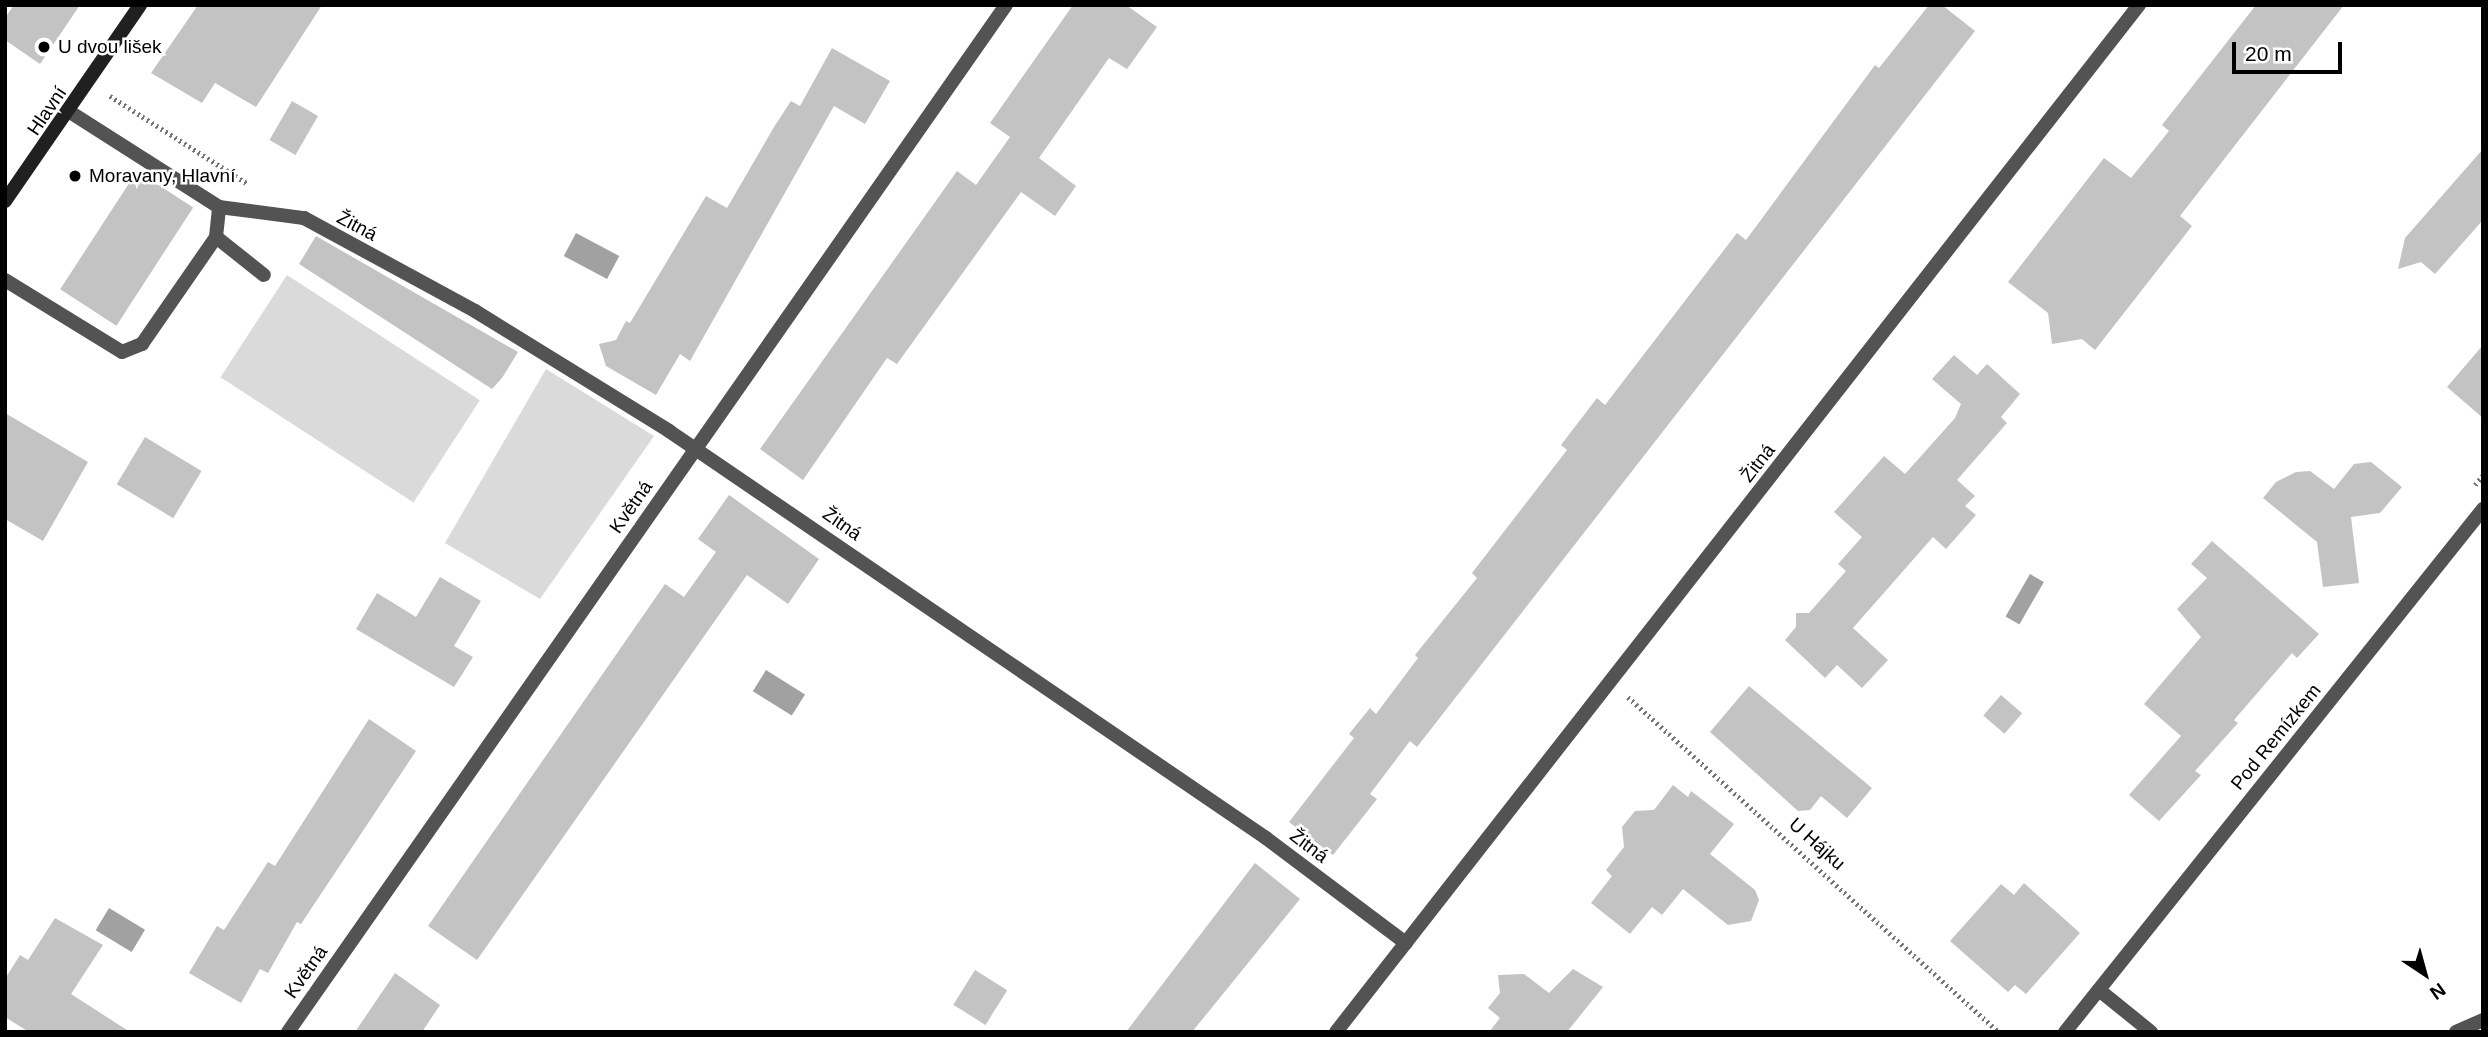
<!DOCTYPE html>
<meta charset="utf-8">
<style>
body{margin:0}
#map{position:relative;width:2488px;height:1037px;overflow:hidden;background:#fff;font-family:Arial,sans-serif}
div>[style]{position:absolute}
.green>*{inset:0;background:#dadada;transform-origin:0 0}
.water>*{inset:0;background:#a1a1a1;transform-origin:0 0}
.building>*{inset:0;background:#c3c3c3;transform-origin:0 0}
.path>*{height:4.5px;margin-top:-2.25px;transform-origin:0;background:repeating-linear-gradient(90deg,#757575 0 2px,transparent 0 5.5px)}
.lane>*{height:14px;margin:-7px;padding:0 7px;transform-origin:7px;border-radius:7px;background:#535353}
.street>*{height:14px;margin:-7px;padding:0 7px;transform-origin:7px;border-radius:7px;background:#535353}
.secondary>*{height:14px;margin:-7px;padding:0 7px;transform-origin:7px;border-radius:7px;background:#202020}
.dots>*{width:19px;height:19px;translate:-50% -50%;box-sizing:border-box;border:4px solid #fff;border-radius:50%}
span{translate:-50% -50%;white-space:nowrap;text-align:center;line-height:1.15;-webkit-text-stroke:5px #fff;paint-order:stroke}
.poi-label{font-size:19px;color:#000}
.left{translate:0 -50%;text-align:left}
.street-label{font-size:19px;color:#000}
.frame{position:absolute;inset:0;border:7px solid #000;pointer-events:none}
.north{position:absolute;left:2390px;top:939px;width:70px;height:70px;-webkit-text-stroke:5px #fff;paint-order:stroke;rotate:144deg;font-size:19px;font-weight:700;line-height:28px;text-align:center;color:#000}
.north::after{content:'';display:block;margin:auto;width:24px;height:32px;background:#000;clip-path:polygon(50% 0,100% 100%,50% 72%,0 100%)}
.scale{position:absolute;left:2232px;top:42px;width:110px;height:32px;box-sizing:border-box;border:4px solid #000;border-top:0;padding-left:9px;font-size:21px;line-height:24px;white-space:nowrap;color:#000;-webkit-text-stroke:5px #fff;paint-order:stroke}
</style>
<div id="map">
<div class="green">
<i style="left:287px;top:275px;width:230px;height:122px;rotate:33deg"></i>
<i style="clip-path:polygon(546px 369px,654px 436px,540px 599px,445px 543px)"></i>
</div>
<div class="water">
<i style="left:576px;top:233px;width:49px;height:26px;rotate:28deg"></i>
<i style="left:2030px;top:574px;width:16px;height:49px;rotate:30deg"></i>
<i style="left:766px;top:670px;width:46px;height:25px;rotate:32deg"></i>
<i style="left:109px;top:908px;width:42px;height:26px;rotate:31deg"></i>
</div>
<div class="building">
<i style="clip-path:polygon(14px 5px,80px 5px,40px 64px,5px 40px,5px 18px)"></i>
<i style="clip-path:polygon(198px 5px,322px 5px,256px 107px,215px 83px,202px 103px,151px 73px)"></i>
<i style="clip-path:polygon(1073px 5px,1126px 5px,1157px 27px,1127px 69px,1109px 58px,1039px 158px,1076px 186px,1055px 216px,1021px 192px,897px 364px,887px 358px,803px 480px,760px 449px,957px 171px,976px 185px,1010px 137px,990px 123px)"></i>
<i style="clip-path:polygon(1929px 5px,1942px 5px,1975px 31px,1417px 747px,1410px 741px,1370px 794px,1377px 799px,1333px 855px,1289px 822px,1354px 738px,1349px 734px,1370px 708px,1376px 714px,1418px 658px,1415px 655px,1477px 578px,1472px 573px,1567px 450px,1561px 445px,1597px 398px,1605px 405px,1737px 233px,1746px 240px,1875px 65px,1879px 68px)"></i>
<i style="clip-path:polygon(2256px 5px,2344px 5px,2180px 216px,2192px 226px,2095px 350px,2082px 339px,2052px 344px,2048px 313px,2008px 282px,2104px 158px,2131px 178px,2169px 131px,2162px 125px)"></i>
<i style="clip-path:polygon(832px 48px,890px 81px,865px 124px,834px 106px,690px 361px,680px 354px,656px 395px,606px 366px,599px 344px,616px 340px,626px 321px,630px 323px,706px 196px,727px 208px,774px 127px,791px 101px,800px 106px)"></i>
<i style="left:292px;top:101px;width:30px;height:45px;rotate:30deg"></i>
<i style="clip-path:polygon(2483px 149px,2483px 220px,2435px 274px,2421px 262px,2398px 269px,2405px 238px)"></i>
<i style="left:137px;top:171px;width:67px;height:141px;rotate:33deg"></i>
<i style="clip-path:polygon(316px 236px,518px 352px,502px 378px,492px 389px,299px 264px)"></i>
<i style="clip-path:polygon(2483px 345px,2483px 418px,2447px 387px)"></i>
<i style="clip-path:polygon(1954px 355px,1977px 375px,1987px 364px,2020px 394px,2001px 417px,2007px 423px,1957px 480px,1975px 496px,1965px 506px,1976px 515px,1946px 549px,1933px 537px,1853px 628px,1888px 660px,1862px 688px,1837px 665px,1825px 678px,1785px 640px,1796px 627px,1796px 613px,1809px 613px,1846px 571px,1838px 564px,1862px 537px,1834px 512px,1884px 456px,1905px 474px,1955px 418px,1961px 404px,1932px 379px)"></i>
<i style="clip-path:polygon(5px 413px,88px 462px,43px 541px,5px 519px)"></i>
<i style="left:145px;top:437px;width:66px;height:55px;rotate:31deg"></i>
<i style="clip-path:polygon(2371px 462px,2402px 487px,2380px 513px,2351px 517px,2359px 583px,2323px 587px,2317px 542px,2263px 498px,2276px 482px,2296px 472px,2310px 471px,2334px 489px,2354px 464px)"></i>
<i style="clip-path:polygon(729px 495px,819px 559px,788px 604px,747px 575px,477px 960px,428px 926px,665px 584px,684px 597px,716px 552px,698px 539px)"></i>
<i style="clip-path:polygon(2212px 541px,2319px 634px,2297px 658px,2292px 653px,2234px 720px,2238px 723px,2195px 771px,2201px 775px,2159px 821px,2129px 795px,2181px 736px,2144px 704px,2201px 637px,2177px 609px,2207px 578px,2191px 564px)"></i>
<i style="clip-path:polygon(440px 577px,481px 601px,454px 646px,473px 657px,454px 687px,356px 629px,377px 593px,416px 617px)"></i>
<i style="clip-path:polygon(1749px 686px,1872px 788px,1847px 818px,1821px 796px,1810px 810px,1798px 811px,1710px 732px)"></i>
<i style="left:2001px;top:695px;width:28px;height:27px;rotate:41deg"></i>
<i style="clip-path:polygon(369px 719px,416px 751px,301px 924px,297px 922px,268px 973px,260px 969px,241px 1003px,189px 973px,217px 926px,224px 930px,268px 862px,275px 866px)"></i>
<i style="clip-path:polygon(1673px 785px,1688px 797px,1691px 791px,1734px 824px,1710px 854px,1755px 890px,1759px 900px,1751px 921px,1728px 925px,1683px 889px,1662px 915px,1652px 907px,1630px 934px,1591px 903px,1612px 876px,1606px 870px,1624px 847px,1622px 827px,1635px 811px,1654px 810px)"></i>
<i style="clip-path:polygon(1255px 863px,1300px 899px,1192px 1032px,1126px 1032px)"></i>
<i style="clip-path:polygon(2024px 883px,2080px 933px,2026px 994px,2015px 985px,2008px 992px,1950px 941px,2001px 884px,2014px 895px)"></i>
<i style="clip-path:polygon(55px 918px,103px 945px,71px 994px,130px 1032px,29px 1032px,5px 1017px,5px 979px,20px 955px,28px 960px)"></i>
<i style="clip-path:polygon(1573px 969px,1603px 987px,1567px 1032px,1489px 1032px,1500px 1018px,1488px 1008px,1500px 993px,1498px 975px,1524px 974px,1549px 993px)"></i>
<i style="left:975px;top:970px;width:38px;height:41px;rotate:32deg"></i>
<i style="clip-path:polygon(395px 973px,440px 1005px,422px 1032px,355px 1032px)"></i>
</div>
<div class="path">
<i style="left:110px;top:96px;width:164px;rotate:32.5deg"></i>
<i style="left:2475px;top:485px;width:13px;rotate:-51deg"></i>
<i style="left:1628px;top:697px;width:500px;rotate:42.1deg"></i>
</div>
<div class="lane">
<i style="left:216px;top:237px;width:61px;rotate:38.4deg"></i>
<i style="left:5px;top:280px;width:137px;rotate:31.6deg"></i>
<i style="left:122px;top:352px;width:22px;rotate:-22deg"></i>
<i style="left:142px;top:344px;width:130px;rotate:-55.3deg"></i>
<i style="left:216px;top:237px;width:30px;rotate:-84deg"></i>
<i style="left:219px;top:207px;width:177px;rotate:-147.5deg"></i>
</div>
<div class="street">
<i style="left:219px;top:207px;width:86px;rotate:7.4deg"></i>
<i style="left:304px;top:218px;width:195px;rotate:28.5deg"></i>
<i style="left:475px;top:311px;width:228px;rotate:31.7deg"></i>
<i style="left:669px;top:431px;width:723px;rotate:34.28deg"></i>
<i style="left:1266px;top:838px;width:175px;rotate:36.9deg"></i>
<i style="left:2099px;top:990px;width:67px;rotate:38.9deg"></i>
<i style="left:288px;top:1032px;width:1253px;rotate:-55.04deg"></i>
<i style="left:1336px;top:1032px;width:1304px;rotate:-51.98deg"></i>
<i style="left:2065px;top:1032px;width:670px;rotate:-51.37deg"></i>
<i style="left:2456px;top:1032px;width:30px;rotate:-24deg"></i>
</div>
<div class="secondary">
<i style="left:5px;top:201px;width:238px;rotate:-55.4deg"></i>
</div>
<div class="dots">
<i style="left:44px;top:47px;background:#000"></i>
<i style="left:75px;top:176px;background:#000"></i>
</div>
<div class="poi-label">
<span class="left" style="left:58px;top:47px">U dvou lišek</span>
<span class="left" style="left:89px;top:176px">Moravany, Hlavní</span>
</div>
<div class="street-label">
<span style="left:47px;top:111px;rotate:-56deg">Hlavní</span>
<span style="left:357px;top:226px;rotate:28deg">Žitná</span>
<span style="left:1758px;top:463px;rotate:-52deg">Žitná</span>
<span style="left:631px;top:507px;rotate:-55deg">Květná</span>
<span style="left:842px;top:524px;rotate:35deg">Žitná</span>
<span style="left:2276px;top:737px;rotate:-51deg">Pod Remízkem</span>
<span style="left:1817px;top:844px;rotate:42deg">U Hájku</span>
<span style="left:1309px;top:846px;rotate:37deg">Žitná</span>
<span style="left:306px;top:972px;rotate:-55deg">Květná</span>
</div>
<div class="frame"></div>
<div class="north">N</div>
<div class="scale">20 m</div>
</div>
